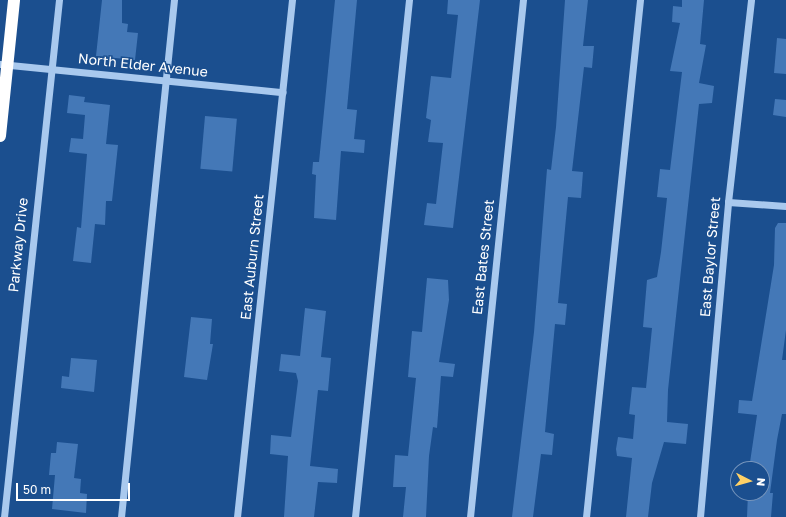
<!DOCTYPE html>
<style>
body{margin:0}
#map{position:relative;width:786px;height:517px;overflow:hidden;background:#1b4f8f;font-family:"Golos Text",sans-serif}
div>[style]{position:absolute}
.building>*{inset:0;background:#4478b7;transform-origin:0 0}
.minor>*{height:7px;margin:-3.5px;padding:0 3.5px;transform-origin:3.5px;border-radius:3.5px;background:#a9c9ee}
.highway>*{height:12px;margin:-6px;padding:0 6px;transform-origin:6px;border-radius:6px;background:#fff}
span{translate:-50% -50%;white-space:nowrap;text-align:center;line-height:1.15;-webkit-text-stroke:3px #1b4f8f;paint-order:stroke}
.street-label{font-size:14px;color:#fff}
.north{position:absolute;left:730px;top:461px;width:40px;height:40px;box-sizing:border-box;background:#1b4f8f;border:1px solid #7695bc;border-radius:50%;rotate:96deg;font-size:11px;font-weight:700;line-height:16px;text-align:center;color:#fff}
.north::after{content:'';display:block;margin:auto;width:14px;height:18px;background:#ffd166;clip-path:polygon(50% 0,100% 100%,50% 72%,0 100%)}
.scale{position:absolute;left:16px;top:483px;width:114px;height:18px;box-sizing:border-box;border:2px solid #fff;border-top:0;padding-left:5px;font-size:12px;line-height:14px;white-space:nowrap;color:#fff;-webkit-text-stroke:3px #1b4f8f;paint-order:stroke}
</style>
<div id="map">
<div class="building">
<i style="clip-path:polygon(102px 0,122px 0,122px 23px,128px 24px,127px 32px,138px 33px,135px 60px,96px 56px)"></i>
<i style="clip-path:polygon(335px 0,357px 0,347px 109px,357px 110px,354px 139px,365px 140px,364px 153px,341px 151px,336px 220px,314px 218px,316px 175px,312px 174px,313px 162px,319px 162px)"></i>
<i style="clip-path:polygon(448px 0,480px 0,453px 228px,424px 225px,427px 203px,436px 204px,443px 143px,428px 142px,431px 120px,426px 118px,431px 76px,451px 78px,458px 15px,447px 14px)"></i>
<i style="clip-path:polygon(565px 0,588px 0,583px 46px,594px 46px,592px 68px,584px 67px,572px 171px,583px 172px,581px 198px,568px 197px,558px 303px,567px 304px,565px 325px,555px 324px,545px 432px,554px 434px,552px 455px,541px 454px,533px 517px,512px 517px,534px 332px,547px 169px,551px 170px,556px 127px)"></i>
<i style="clip-path:polygon(682px 0,704px 0,700px 44px,706px 45px,699px 83px,714px 86px,712px 103px,699px 104px,668px 390px,667px 422px,688px 424px,686px 444px,664px 442px,652px 483px,648px 517px,626px 517px,632px 458px,617px 456px,616px 449px,618px 437px,633px 439px,635px 415px,629px 414px,632px 387px,646px 388px,652px 328px,643px 327px,647px 280px,657px 277px,661px 252px,667px 198px,657px 197px,660px 169px,670px 170px,682px 72px,670px 71px,680px 23px,672px 22px,673px 6px,682px 7px)"></i>
<i style="clip-path:polygon(777px 38px,786px 39px,786px 74px,774px 73px)"></i>
<i style="clip-path:polygon(69px 95px,85px 97px,84px 102px,110px 105px,106px 144px,118px 145px,112px 201px,106px 201px,105px 225px,95px 224px,91px 263px,73px 261px,77px 227px,81px 228px,87px 154px,69px 152px,71px 138px,83px 139px,85px 115px,67px 113px)"></i>
<i style="clip-path:polygon(775px 99px,786px 100px,786px 117px,773px 115px)"></i>
<i style="left:205px;top:116px;width:32px;height:53px;rotate:5deg"></i>
<i style="clip-path:polygon(778px 223px,786px 223px,786px 330px,782px 360px,786px 360px,786px 414px,782px 414px,777px 440px,770px 493px,773px 493px,771px 517px,747px 517px,748px 493px,762px 493px,762px 469px,749px 469px,757px 415px,738px 413px,739px 400px,752px 401px,774px 265px,775px 228px)"></i>
<i style="clip-path:polygon(427px 278px,448px 280px,449px 300px,439px 362px,455px 364px,453px 377px,441px 376px,437px 428px,433px 427px,429px 456px,426px 517px,403px 517px,406px 487px,393px 487px,395px 455px,408px 456px,416px 378px,408px 377px,412px 331px,422px 332px)"></i>
<i style="clip-path:polygon(305px 308px,326px 311px,321px 357px,331px 358px,328px 391px,318px 390px,310px 466px,338px 469px,337px 483px,318px 482px,314px 517px,284px 517px,288px 456px,270px 454px,271px 435px,291px 437px,298px 381px,296px 373px,279px 371px,281px 354px,300px 356px)"></i>
<i style="clip-path:polygon(191px 317px,212px 319px,210px 344px,213px 344px,207px 380px,184px 377px)"></i>
<i style="clip-path:polygon(71px 358px,97px 360px,94px 392px,61px 388px,62px 376px,69px 377px)"></i>
<i style="clip-path:polygon(57px 442px,78px 444px,74px 478px,81px 479px,80px 493px,87px 494px,86px 513px,52px 509px,55px 475px,49px 475px,51px 453px,56px 453px)"></i>
</div>
<div class="minor">
<i style="left:0;top:64px;width:284px;rotate:5.7deg"></i>
<i style="left:728px;top:202px;width:58px;rotate:3.9deg"></i>
<i style="left:4px;top:517px;width:520px;rotate:-83.93deg"></i>
<i style="left:121px;top:517px;width:520px;rotate:-84.15deg"></i>
<i style="left:237px;top:517px;width:520px;rotate:-83.93deg"></i>
<i style="left:355px;top:517px;width:520px;rotate:-84.04deg"></i>
<i style="left:470px;top:517px;width:520px;rotate:-84.15deg"></i>
<i style="left:586px;top:517px;width:520px;rotate:-84.04deg"></i>
<i style="left:700px;top:517px;width:316px;rotate:-84.9deg"></i>
<i style="left:728px;top:202px;width:203px;rotate:-83.5deg"></i>
</div>
<div class="highway">
<i style="left:0;top:136px;width:137px;rotate:-84.1deg"></i>
</div>
<div class="street-label">
<span style="left:143px;top:65px;rotate:6deg">North Elder Avenue</span>
<span style="left:18px;top:245px;rotate:-84deg">Parkway Drive</span>
<span style="left:252px;top:257px;rotate:-84deg">East Auburn Street</span>
<span style="left:483px;top:257px;rotate:-84deg">East Bates Street</span>
<span style="left:710px;top:257px;rotate:-85deg">East Baylor Street</span>
</div>
<div class="north">N</div>
<div class="scale">50 m</div>
</div>
